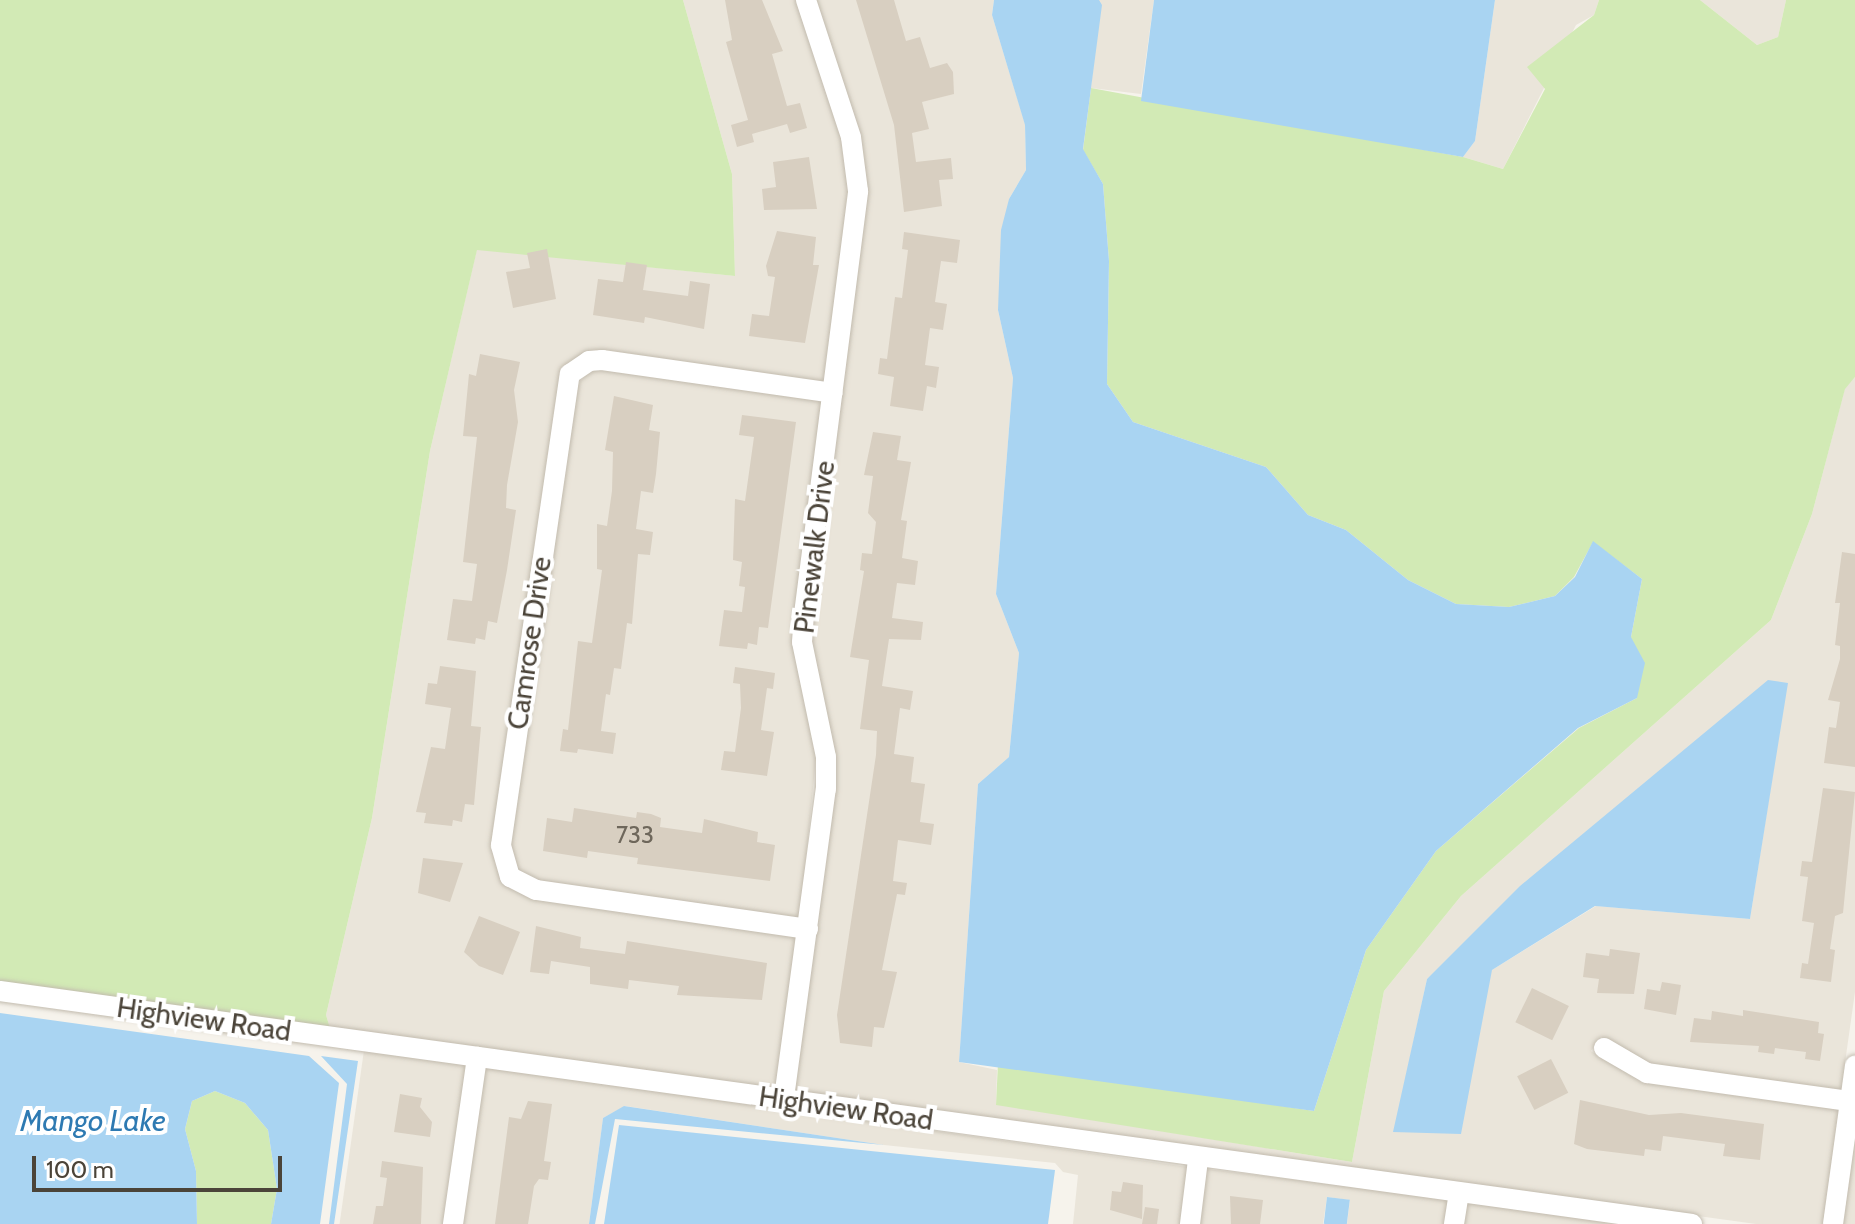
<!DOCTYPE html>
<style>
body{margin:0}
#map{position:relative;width:1855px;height:1224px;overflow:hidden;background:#f6f3ec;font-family:Cabin,sans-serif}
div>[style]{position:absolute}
.residential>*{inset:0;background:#eae5da;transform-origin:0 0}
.green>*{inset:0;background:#d2eab5}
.water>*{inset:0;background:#a9d4f2;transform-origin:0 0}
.building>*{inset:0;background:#d8cfc1;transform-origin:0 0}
.roads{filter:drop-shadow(0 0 2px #c2bbae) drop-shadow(0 0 2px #c2bbae)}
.minor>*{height:20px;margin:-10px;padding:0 10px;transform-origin:10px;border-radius:10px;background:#fff}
span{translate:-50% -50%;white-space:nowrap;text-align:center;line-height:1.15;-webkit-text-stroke:8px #fff;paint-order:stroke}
.number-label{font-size:24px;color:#6e675b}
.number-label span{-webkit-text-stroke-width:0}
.street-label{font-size:28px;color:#4b4439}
.water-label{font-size:30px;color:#2e7ab2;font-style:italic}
.scale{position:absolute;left:32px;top:1156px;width:250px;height:36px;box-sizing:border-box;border:4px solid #4b4439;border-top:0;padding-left:10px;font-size:24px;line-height:28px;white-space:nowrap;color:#4b4439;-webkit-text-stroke:6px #fff;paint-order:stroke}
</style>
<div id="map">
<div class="residential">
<i style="clip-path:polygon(683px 0,796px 0,842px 139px,849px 191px,825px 383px,584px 353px,561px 370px,492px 845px,504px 883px,533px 898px,797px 936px,776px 1089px,330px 1028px,326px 1015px,372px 818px,430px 451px,477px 249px,735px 276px,732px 174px)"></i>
<i style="clip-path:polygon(evenodd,816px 0,994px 0,992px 15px,1025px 124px,1026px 170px,1009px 199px,998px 310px,1013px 378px,996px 594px,1019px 653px,1009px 757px,978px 784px,959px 1062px,997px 1070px,996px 1104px,1352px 1162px,1384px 991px,1461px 896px,1771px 620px,1812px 514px,1845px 388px,1855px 377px,1855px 992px,1841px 1091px,1650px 1065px,1601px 1037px,1591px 1051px,1641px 1080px,1839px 1108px,1823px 1224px,1756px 1224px,795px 1091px,836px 789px,836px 756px,812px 641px,814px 615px,868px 190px,860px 135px,816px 0,1787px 683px,1750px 919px,1596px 906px,1492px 970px,1394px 1132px,1427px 979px,1787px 683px)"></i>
<i style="clip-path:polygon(1099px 0,1154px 0,1141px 94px,1091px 88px)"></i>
<i style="clip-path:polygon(1495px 0,1599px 0,1594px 15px,1576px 25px,1503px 169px,1463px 157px,1475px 141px)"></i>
<i style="clip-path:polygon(1700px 0,1786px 0,1778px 37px,1757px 45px)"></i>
<i style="clip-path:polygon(602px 368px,822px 400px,792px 641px,816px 758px,800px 919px,539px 882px,518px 872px,511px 845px,575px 387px,592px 369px)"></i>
<i style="left:364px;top:1050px;width:103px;height:177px;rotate:8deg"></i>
<i style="clip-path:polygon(485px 1067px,1188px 1167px,1180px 1224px,1073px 1224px,1078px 1175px,1063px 1172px,1055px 1163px,884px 1145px,625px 1106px,603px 1118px,589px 1224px,463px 1224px)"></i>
<i style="clip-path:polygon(1855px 1136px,1855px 1224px,1842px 1224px)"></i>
<i style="clip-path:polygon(1207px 1169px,1448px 1199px,1444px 1224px,1347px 1224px,1350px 1200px,1327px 1197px,1323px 1224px,1199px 1224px)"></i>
<i style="clip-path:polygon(1467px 1202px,1628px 1224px,1464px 1224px)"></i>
</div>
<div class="green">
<i style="clip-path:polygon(0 0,683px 0,732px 174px,735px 276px,477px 250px,430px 451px,372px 818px,326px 1015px,330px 1028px,0 982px)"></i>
<i style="clip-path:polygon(1599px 0,1700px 0,1757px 45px,1778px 37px,1786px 0,1855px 0,1855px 377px,1845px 389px,1812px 514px,1771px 620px,1461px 896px,1384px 991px,1352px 1162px,996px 1105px,998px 1063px,1314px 1111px,1366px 950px,1436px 851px,1579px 728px,1637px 698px,1631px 637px,1642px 579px,1593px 542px,1574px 577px,1555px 596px,1509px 607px,1456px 604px,1408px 580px,1346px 530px,1308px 515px,1266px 467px,1133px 422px,1107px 384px,1109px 261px,1103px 184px,1083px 150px,1091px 88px,1463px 157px,1503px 169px,1545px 89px,1527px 67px,1594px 15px)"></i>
<i style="clip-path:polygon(215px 1091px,245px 1103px,268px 1130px,277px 1189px,271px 1224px,197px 1224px,196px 1171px,185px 1129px,192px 1101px)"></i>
</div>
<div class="water">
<i style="clip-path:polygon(994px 0,1099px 0,1102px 5px,1083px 149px,1103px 184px,1109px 261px,1107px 384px,1133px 422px,1266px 467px,1308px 515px,1346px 530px,1408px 580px,1456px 604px,1509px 607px,1555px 596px,1575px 577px,1593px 541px,1642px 579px,1631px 637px,1645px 663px,1637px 698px,1578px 728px,1436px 851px,1366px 950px,1314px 1111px,959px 1062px,978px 784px,1009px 757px,1019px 653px,996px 594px,1013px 378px,998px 310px,1001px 230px,1009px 199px,1026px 170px,1025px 125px,992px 15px)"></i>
<i style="clip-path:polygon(1154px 0,1495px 0,1475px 141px,1463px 157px,1141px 101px)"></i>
<i style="clip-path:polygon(1768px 680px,1788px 683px,1750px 919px,1595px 906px,1492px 970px,1461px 1134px,1393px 1132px,1427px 979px,1520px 886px)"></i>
<i style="clip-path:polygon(0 1013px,309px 1056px,339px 1083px,320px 1224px,271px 1224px,277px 1189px,268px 1130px,245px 1103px,215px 1091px,192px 1101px,185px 1129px,196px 1171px,197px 1224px,0 1224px)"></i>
<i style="clip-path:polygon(321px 1056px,358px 1061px,334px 1224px,329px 1224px,347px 1084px)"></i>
<i style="clip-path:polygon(624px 1106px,884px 1145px,615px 1119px,595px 1224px,589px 1224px,603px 1118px)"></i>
<i style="clip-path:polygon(619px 1125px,1055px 1170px,1048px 1224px,604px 1224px)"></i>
<i style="left:1327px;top:1197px;width:23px;height:27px;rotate:7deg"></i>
</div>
<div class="building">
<i style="clip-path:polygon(725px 0,762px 0,783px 51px,772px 54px,787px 106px,800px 103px,807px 128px,790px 133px,787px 124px,752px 134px,754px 142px,737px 147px,731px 125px,748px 120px,726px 42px,732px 40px)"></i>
<i style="clip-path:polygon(856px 0,894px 0,906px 41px,920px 37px,930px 68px,947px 63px,953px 72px,954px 94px,922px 102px,929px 129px,912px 133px,916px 162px,951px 158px,953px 179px,939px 180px,942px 206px,904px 212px,894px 125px)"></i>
<i style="clip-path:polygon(809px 157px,817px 209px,764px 210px,762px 189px,776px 187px,773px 162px)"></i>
<i style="clip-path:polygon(777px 231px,816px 237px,813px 265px,819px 265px,805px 343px,749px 336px,752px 314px,769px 316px,775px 277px,768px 276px,766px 266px)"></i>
<i style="clip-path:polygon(904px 232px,960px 240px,957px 263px,941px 261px,935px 302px,947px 304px,943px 330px,930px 328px,925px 365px,939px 367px,936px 388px,927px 386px,923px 411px,890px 406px,894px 377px,878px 374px,880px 358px,887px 359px,895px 297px,902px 298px,908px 250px,902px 249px)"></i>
<i style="clip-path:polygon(547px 249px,556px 299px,513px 308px,506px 272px,530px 268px,527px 253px)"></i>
<i style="clip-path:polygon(626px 262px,647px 265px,643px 290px,688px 296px,690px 281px,710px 284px,704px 329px,645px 317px,644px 323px,593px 315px,598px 279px,623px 282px)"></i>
<i style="clip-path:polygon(480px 354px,520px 362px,514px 390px,518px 422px,507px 485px,506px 508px,516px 510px,507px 570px,497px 623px,488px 621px,485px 640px,476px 638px,475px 644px,447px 640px,453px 599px,472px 601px,477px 564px,463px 562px,477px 437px,463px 436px,469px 374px,476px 376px)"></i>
<i style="clip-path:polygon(614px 396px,653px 405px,649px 430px,660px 432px,656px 474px,653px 493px,641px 491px,636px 529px,653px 532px,650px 555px,638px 554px,632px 624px,627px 623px,621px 669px,614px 668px,610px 695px,606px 694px,601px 731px,616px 733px,613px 754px,578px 749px,577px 753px,560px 751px,563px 729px,568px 730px,578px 641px,592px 643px,602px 570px,597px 569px,597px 524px,607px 526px,612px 491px,613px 452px,605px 450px)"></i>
<i style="clip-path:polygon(742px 415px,796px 422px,768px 628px,759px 627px,757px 645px,748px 643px,747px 649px,719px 646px,724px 610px,742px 612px,745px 587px,739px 586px,742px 562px,733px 560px,735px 499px,745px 501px,754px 437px,739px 435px)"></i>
<i style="clip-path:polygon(873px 432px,901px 436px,897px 460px,911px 462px,901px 520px,907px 521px,902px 558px,918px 561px,915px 585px,897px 583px,892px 618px,923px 622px,921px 640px,889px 639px,882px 686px,913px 691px,910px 710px,900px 708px,894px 754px,914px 757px,911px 782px,925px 784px,920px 822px,934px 824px,931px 845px,898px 840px,893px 881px,907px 883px,905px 895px,897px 894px,882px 970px,897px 972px,884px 1028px,874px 1027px,872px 1047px,840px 1043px,837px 1015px,876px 755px,877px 731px,860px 729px,869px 660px,850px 657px,864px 571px,860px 570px,862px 553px,872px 554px,876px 522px,868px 513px,873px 476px,864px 475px)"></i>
<i style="clip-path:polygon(1842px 552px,1855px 554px,1855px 767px,1824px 763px,1829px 727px,1836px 728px,1840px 702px,1828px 700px,1840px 659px,1840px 646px,1835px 645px,1840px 603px,1835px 603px)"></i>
<i style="clip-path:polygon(440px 666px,476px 671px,471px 726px,481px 727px,474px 805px,465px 804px,462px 822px,453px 820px,452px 826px,424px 823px,426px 813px,416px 812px,431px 747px,445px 749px,451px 708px,425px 704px,428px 683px,437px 684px)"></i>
<i style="clip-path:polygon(735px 667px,775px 673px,773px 689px,767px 688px,761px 730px,774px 732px,767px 776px,721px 770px,724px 751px,735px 752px,741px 708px,740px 684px,733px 683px)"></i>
<i style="clip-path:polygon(1823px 788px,1855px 792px,1843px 913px,1835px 916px,1830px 949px,1835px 950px,1831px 982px,1800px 978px,1802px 963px,1808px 964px,1814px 923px,1802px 921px,1808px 877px,1800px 876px,1802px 861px,1812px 862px)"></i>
<i style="clip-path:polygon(574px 808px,636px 818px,637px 812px,651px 814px,661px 818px,660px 827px,702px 833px,704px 819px,758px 832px,757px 842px,775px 845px,770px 881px,637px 864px,638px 858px,588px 851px,587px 858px,543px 851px,547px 818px,572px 822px)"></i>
<i style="clip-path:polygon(423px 858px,463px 863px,450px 902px,418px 893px)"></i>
<i style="clip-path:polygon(479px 916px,520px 932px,503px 975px,479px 966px,464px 952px)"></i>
<i style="clip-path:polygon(536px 926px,581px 937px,580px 948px,625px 954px,627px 941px,767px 963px,762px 1000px,677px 995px,679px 986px,629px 980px,628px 989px,590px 984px,590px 967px,551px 961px,549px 974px,530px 972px)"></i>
<i style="clip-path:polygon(1610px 949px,1640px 953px,1634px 994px,1597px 993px,1599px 979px,1583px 977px,1586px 953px,1609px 956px)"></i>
<i style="clip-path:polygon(1662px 982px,1681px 985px,1676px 1015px,1644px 1009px,1647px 989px,1660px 991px)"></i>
<i style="left:1532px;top:988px;width:41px;height:38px;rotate:26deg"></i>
<i style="clip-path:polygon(1743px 1010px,1819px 1022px,1818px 1033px,1824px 1034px,1820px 1061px,1805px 1059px,1806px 1052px,1775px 1048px,1774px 1054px,1758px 1052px,1759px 1046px,1690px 1042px,1694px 1018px,1711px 1020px,1712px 1011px,1743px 1016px)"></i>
<i style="left:1551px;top:1059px;width:38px;height:38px;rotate:63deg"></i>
<i style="clip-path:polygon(400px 1094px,422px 1098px,420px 1107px,432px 1122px,430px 1137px,394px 1132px)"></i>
<i style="clip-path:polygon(1580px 1100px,1649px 1115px,1681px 1113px,1764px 1124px,1760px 1160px,1723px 1156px,1725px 1144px,1663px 1136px,1661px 1151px,1645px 1149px,1644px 1156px,1587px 1149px,1574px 1144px)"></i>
<i style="clip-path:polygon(528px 1101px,552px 1104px,544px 1161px,551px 1162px,548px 1180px,539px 1179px,534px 1186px,528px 1224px,495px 1224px,509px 1117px,521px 1119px)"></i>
<i style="clip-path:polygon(382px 1161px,423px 1167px,421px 1224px,373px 1224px,376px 1206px,383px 1206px,387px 1178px,380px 1177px)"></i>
<i style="clip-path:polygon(1123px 1182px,1143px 1185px,1142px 1219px,1110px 1210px,1112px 1191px,1121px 1192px)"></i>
<i style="clip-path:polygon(1230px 1196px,1263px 1200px,1260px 1224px,1231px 1224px)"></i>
<i style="clip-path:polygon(1145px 1207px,1159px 1209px,1157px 1224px,1142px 1224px)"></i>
</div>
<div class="roads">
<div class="minor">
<i style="left:808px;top:929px;width:275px;rotate:-171.8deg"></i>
<i style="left:536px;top:890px;width:29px;rotate:-153deg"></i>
<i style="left:510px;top:877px;width:33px;rotate:-106deg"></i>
<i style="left:501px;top:845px;width:476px;rotate:-81.7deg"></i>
<i style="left:570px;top:374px;width:23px;rotate:-34deg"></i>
<i style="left:589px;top:361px;width:13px;rotate:-4deg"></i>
<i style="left:602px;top:360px;width:233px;rotate:8.1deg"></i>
<i style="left:0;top:991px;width:1708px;rotate:7.84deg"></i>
<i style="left:1604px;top:1048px;width:50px;rotate:30.2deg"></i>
<i style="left:1647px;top:1073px;width:210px;rotate:7.9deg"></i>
<i style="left:784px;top:1098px;width:312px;rotate:-82.3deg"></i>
<i style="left:826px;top:789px;width:32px;rotate:-90deg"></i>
<i style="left:826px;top:757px;width:117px;rotate:-101.8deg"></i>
<i style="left:802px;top:642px;width:28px;rotate:-86deg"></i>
<i style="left:804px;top:614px;width:426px;rotate:-82.7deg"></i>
<i style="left:858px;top:191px;width:54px;rotate:-97.4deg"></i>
<i style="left:851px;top:137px;width:144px;rotate:-108.2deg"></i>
<i style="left:453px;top:1224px;width:169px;rotate:-81.8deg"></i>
<i style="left:1190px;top:1224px;width:64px;rotate:-82.9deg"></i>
<i style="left:1454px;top:1224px;width:32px;rotate:-81deg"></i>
<i style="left:1833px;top:1224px;width:160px;rotate:-82.1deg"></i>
</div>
</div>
<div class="number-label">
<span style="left:635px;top:835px">733</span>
</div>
<div class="street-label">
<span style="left:814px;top:547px;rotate:-83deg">Pinewalk Drive</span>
<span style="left:529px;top:643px;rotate:-82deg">Camrose Drive</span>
<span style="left:204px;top:1019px;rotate:8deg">Highview Road</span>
<span style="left:846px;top:1108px;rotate:8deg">Highview Road</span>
</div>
<div class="water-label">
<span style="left:93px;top:1121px">Mango Lake</span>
</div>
<div class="scale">100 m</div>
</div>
